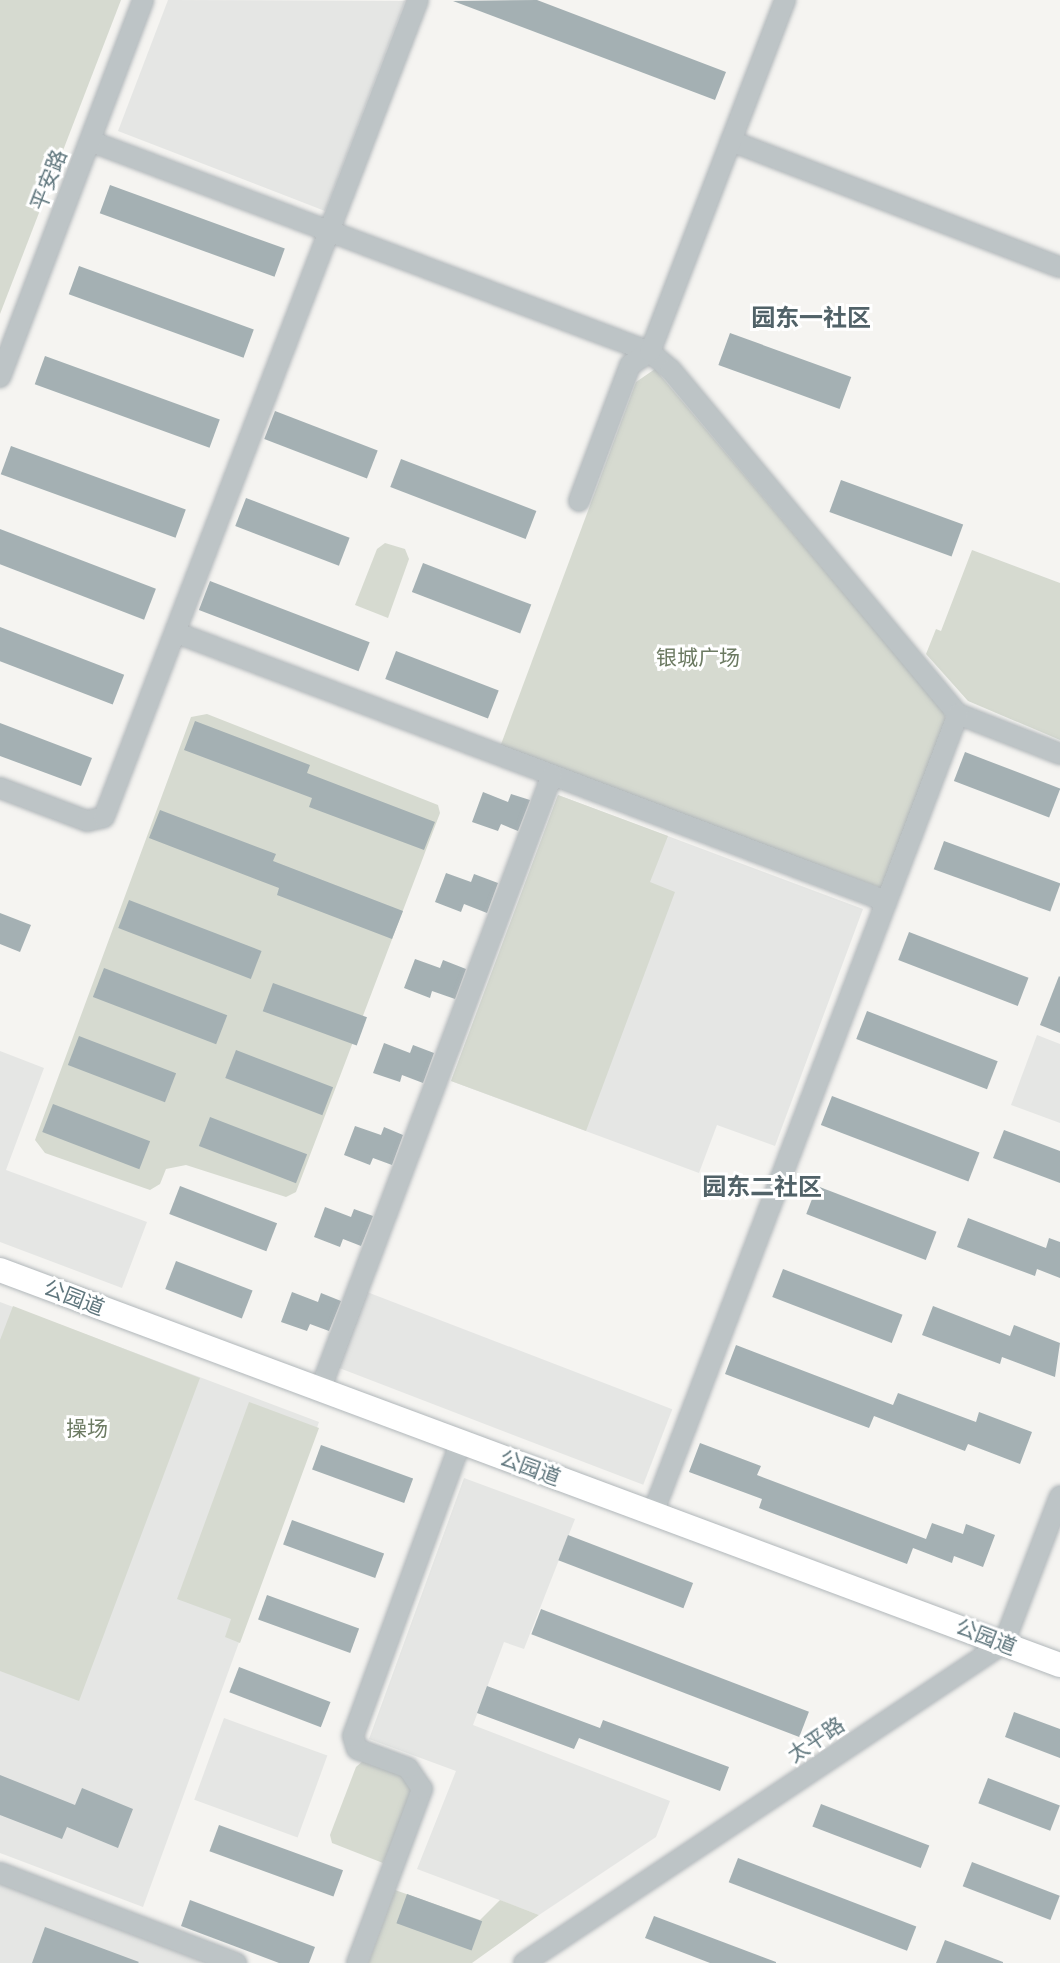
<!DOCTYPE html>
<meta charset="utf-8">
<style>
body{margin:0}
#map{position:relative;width:1060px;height:1963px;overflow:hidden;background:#f5f4f1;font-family:"DejaVu Sans","Noto Sans SC",sans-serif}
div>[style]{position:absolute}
.built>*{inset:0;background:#e5e6e4;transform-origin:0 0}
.green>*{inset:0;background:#d6dad0}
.building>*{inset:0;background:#a4b0b3;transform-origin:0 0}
.roads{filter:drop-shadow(0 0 2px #b1b7ba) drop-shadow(0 0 2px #b1b7ba)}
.minor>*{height:20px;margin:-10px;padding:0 10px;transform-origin:10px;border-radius:10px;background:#bdc4c6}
.major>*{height:24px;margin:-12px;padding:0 12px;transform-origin:12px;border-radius:12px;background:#fff}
span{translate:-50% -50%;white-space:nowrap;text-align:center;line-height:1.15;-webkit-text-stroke:6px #fff;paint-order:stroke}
.street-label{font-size:21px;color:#5f767d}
.park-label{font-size:21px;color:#6c7a62}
.quarter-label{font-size:24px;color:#516268;font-weight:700}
</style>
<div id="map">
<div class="built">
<i style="clip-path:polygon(168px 0,405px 1px,325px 211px,118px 131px)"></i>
<i style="clip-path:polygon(558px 795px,863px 909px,775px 1146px,717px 1125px,699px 1173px,451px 1081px)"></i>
<i style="clip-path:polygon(1037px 1035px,1060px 1044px,1060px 1123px,1011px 1105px)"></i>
<i style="clip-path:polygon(0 1051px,44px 1068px,6px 1170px,147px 1222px,122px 1288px,0 1242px)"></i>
<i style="left:367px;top:1292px;width:327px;height:81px;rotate:21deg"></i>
<i style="clip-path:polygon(0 1302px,319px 1422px,143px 1907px,0 1853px)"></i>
<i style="clip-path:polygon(464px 1478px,575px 1519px,524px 1649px,504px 1642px,473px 1725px,670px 1801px,656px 1837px,539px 1915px,417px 1869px,456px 1771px,369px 1739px)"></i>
<i style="left:224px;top:1718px;width:110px;height:87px;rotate:20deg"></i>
<i style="clip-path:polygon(0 1883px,213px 1963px,0 1963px)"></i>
</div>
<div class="green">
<i style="clip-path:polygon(0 0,121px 0,0 314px)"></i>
<i style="clip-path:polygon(655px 369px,944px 712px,946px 722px,881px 888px,500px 747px,636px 382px)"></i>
<i style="clip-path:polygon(385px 543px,405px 549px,409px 559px,388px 618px,355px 605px,377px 549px)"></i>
<i style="clip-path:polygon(972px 550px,1060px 583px,1060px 740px,968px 701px,926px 654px,936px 629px,941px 631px)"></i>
<i style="clip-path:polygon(207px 714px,438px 805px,440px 813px,296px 1192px,286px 1197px,186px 1165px,166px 1169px,160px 1184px,150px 1190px,45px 1153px,35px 1140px,191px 717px)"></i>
<i style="clip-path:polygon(558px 795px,668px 836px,650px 882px,675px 892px,586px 1131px,451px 1081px)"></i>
<i style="clip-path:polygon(13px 1306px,200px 1378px,79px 1701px,0 1671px,0 1340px)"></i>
<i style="clip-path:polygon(249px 1402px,319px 1428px,240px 1643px,225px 1637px,231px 1619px,177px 1599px)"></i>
<i style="clip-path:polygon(364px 1760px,410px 1777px,416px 1791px,383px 1863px,332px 1843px,330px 1835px,356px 1767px)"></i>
<i style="clip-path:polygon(395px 1890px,480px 1920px,500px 1900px,539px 1915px,472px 1963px,368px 1963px)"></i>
</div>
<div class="building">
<i style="clip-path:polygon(537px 0,726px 72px,715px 100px,453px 1px)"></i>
<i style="left:110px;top:185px;width:186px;height:30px;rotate:20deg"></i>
<i style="left:79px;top:266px;width:186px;height:30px;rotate:20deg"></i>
<i style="left:730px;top:333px;width:129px;height:34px;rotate:20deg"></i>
<i style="left:45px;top:356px;width:186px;height:30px;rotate:20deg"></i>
<i style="left:275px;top:411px;width:110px;height:30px;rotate:21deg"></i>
<i style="left:11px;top:446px;width:186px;height:30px;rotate:20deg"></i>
<i style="left:401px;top:459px;width:145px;height:30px;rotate:21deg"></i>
<i style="left:841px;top:480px;width:130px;height:34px;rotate:20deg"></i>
<i style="left:246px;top:498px;width:111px;height:30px;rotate:21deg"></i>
<i style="left:0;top:529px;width:167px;height:33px;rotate:21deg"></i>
<i style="left:423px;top:563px;width:116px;height:31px;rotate:21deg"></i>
<i style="left:210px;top:581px;width:171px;height:31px;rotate:21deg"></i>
<i style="left:0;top:627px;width:133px;height:32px;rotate:21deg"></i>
<i style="left:396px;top:651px;width:110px;height:30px;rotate:21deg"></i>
<i style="clip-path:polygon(195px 721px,310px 765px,307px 773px,435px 822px,424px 850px,309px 807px,312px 798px,184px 750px)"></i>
<i style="clip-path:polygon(0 723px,92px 758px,81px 786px,0 756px)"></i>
<i style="left:965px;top:752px;width:102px;height:31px;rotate:21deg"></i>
<i style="clip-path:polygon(483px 792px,508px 802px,511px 794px,530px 800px,518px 831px,501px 824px,498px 831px,472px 822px)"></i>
<i style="clip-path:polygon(160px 810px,276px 854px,273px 861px,403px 911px,392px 939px,277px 895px,279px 888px,149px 838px)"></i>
<i style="left:944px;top:841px;width:124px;height:30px;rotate:20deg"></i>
<i style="clip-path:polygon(446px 873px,471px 882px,474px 874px,498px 883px,487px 913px,464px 904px,461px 912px,435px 902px)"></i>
<i style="left:129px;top:900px;width:142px;height:30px;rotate:21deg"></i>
<i style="clip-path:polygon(0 913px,31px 925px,20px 952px,0 944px)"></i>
<i style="left:909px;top:932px;width:128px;height:30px;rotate:21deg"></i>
<i style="clip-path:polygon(415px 959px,440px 968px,443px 960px,466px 969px,455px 999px,432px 991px,430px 998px,404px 988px)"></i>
<i style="left:104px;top:968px;width:132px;height:31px;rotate:21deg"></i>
<i style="clip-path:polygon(1059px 976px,1060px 977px,1060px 1033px,1040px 1025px)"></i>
<i style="left:273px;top:983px;width:100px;height:30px;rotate:20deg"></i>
<i style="left:867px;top:1011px;width:140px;height:30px;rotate:21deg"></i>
<i style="left:79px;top:1036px;width:104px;height:31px;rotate:21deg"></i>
<i style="clip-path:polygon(384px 1043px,410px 1053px,413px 1045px,434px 1053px,423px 1083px,402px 1075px,400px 1082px,373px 1073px)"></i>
<i style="left:236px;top:1050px;width:104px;height:30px;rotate:21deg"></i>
<i style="left:832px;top:1096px;width:158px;height:31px;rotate:21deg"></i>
<i style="left:53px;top:1104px;width:104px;height:30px;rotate:21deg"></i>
<i style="left:210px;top:1117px;width:104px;height:31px;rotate:21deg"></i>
<i style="clip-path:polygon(355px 1126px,381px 1135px,384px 1127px,403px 1135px,392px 1165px,373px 1158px,370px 1165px,344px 1155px)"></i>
<i style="clip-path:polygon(1004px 1130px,1060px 1151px,1060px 1183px,993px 1158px)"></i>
<i style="left:180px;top:1186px;width:104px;height:30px;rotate:21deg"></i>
<i style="left:817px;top:1186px;width:128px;height:30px;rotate:21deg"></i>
<i style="clip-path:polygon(325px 1207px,351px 1217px,354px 1209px,373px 1216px,361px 1246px,343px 1239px,340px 1247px,314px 1237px)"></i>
<i style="clip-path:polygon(968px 1218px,1046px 1248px,1049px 1238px,1060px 1242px,1060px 1278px,1037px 1269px,1035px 1276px,957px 1247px)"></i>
<i style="left:176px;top:1261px;width:82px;height:30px;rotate:21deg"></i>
<i style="left:783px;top:1269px;width:128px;height:30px;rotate:21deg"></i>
<i style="clip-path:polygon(292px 1292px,318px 1302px,321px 1293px,341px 1301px,329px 1331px,310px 1324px,307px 1331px,281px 1322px)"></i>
<i style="clip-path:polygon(933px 1306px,1010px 1336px,1014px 1325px,1060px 1343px,1055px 1377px,1002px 1357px,1000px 1364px,922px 1335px)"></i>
<i style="clip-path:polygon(736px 1345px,893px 1405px,898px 1393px,976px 1422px,979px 1412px,1032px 1432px,1020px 1464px,968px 1444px,965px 1451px,874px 1416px,869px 1428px,725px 1374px)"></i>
<i style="clip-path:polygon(700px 1443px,761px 1466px,757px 1475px,926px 1539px,932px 1523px,963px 1534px,966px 1524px,995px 1535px,983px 1567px,954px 1556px,952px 1563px,913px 1548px,907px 1564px,759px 1508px,762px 1499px,689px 1472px)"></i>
<i style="left:321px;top:1445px;width:98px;height:26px;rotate:20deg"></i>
<i style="left:292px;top:1520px;width:98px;height:26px;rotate:20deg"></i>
<i style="left:568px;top:1535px;width:134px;height:27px;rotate:21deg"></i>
<i style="left:267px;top:1595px;width:98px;height:26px;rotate:20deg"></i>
<i style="left:541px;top:1609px;width:287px;height:27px;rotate:21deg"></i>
<i style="left:239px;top:1667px;width:98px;height:27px;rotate:21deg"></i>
<i style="clip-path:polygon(487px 1686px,600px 1728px,603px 1720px,729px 1767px,720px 1791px,579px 1738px,574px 1749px,477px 1713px)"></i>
<i style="clip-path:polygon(1014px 1712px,1060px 1729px,1060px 1758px,1005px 1737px)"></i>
<i style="clip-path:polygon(0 1775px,75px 1805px,82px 1788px,133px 1809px,118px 1848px,67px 1827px,62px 1839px,0 1815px)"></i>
<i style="left:988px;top:1778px;width:77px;height:27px;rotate:21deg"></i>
<i style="left:821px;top:1804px;width:116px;height:24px;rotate:21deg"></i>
<i style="left:219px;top:1825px;width:132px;height:28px;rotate:20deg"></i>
<i style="left:738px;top:1858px;width:191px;height:26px;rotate:21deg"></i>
<i style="left:972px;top:1862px;width:94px;height:26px;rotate:21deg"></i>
<i style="left:407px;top:1894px;width:80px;height:31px;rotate:20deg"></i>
<i style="clip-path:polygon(190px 1900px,315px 1947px,309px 1963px,279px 1963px,181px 1926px)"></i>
<i style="clip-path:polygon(654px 1916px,776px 1962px,776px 1963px,710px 1963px,645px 1938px)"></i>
<i style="clip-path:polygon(45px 1927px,139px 1962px,138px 1963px,32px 1963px)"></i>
<i style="clip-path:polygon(945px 1940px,1003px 1962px,1003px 1963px,936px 1963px)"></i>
</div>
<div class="roads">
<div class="minor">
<i style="left:90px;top:141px;width:598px;rotate:20.65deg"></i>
<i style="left:650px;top:352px;width:28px;rotate:41deg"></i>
<i style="left:671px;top:370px;width:448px;rotate:50.2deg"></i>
<i style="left:958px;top:714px;width:110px;rotate:21.4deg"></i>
<i style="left:731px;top:141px;width:352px;rotate:21deg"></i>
<i style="left:0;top:377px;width:403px;rotate:-69.2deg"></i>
<i style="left:579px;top:501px;width:145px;rotate:-69.4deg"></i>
<i style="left:630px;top:365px;width:24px;rotate:-33deg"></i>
<i style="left:650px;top:352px;width:377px;rotate:-69deg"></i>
<i style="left:177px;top:633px;width:758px;rotate:20.71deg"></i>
<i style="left:0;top:788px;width:93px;rotate:20.8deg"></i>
<i style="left:87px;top:821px;width:17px;rotate:-13deg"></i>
<i style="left:104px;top:817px;width:875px;rotate:-68.98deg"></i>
<i style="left:320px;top:1390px;width:657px;rotate:-69.33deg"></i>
<i style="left:653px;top:1513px;width:855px;rotate:-69.11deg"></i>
<i style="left:0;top:1873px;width:253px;rotate:20.9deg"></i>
<i style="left:357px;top:1963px;width:186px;rotate:-69.5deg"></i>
<i style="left:422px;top:1789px;width:25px;rotate:-124deg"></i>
<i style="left:408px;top:1768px;width:54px;rotate:-159.6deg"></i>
<i style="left:357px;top:1749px;width:14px;rotate:-107deg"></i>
<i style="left:353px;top:1736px;width:312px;rotate:-69.9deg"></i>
<i style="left:524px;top:1963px;width:577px;rotate:-33.69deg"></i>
<i style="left:1004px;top:1643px;width:157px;rotate:-69.1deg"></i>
</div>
<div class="major">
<i style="left:0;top:1270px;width:1131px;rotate:20.44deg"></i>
</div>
</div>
<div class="street-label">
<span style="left:49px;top:180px;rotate:-69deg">平安路</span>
<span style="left:74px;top:1298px;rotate:21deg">公园道</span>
<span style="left:530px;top:1468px;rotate:20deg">公园道</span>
<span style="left:986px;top:1637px;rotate:21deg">公园道</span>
<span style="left:816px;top:1740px;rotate:-34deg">太平路</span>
</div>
<div class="park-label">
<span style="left:698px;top:658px">银城广场</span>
<span style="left:87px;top:1429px">操场</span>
</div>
<div class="quarter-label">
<span style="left:811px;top:319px">园东一社区</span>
<span style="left:762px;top:1188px">园东二社区</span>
</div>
</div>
